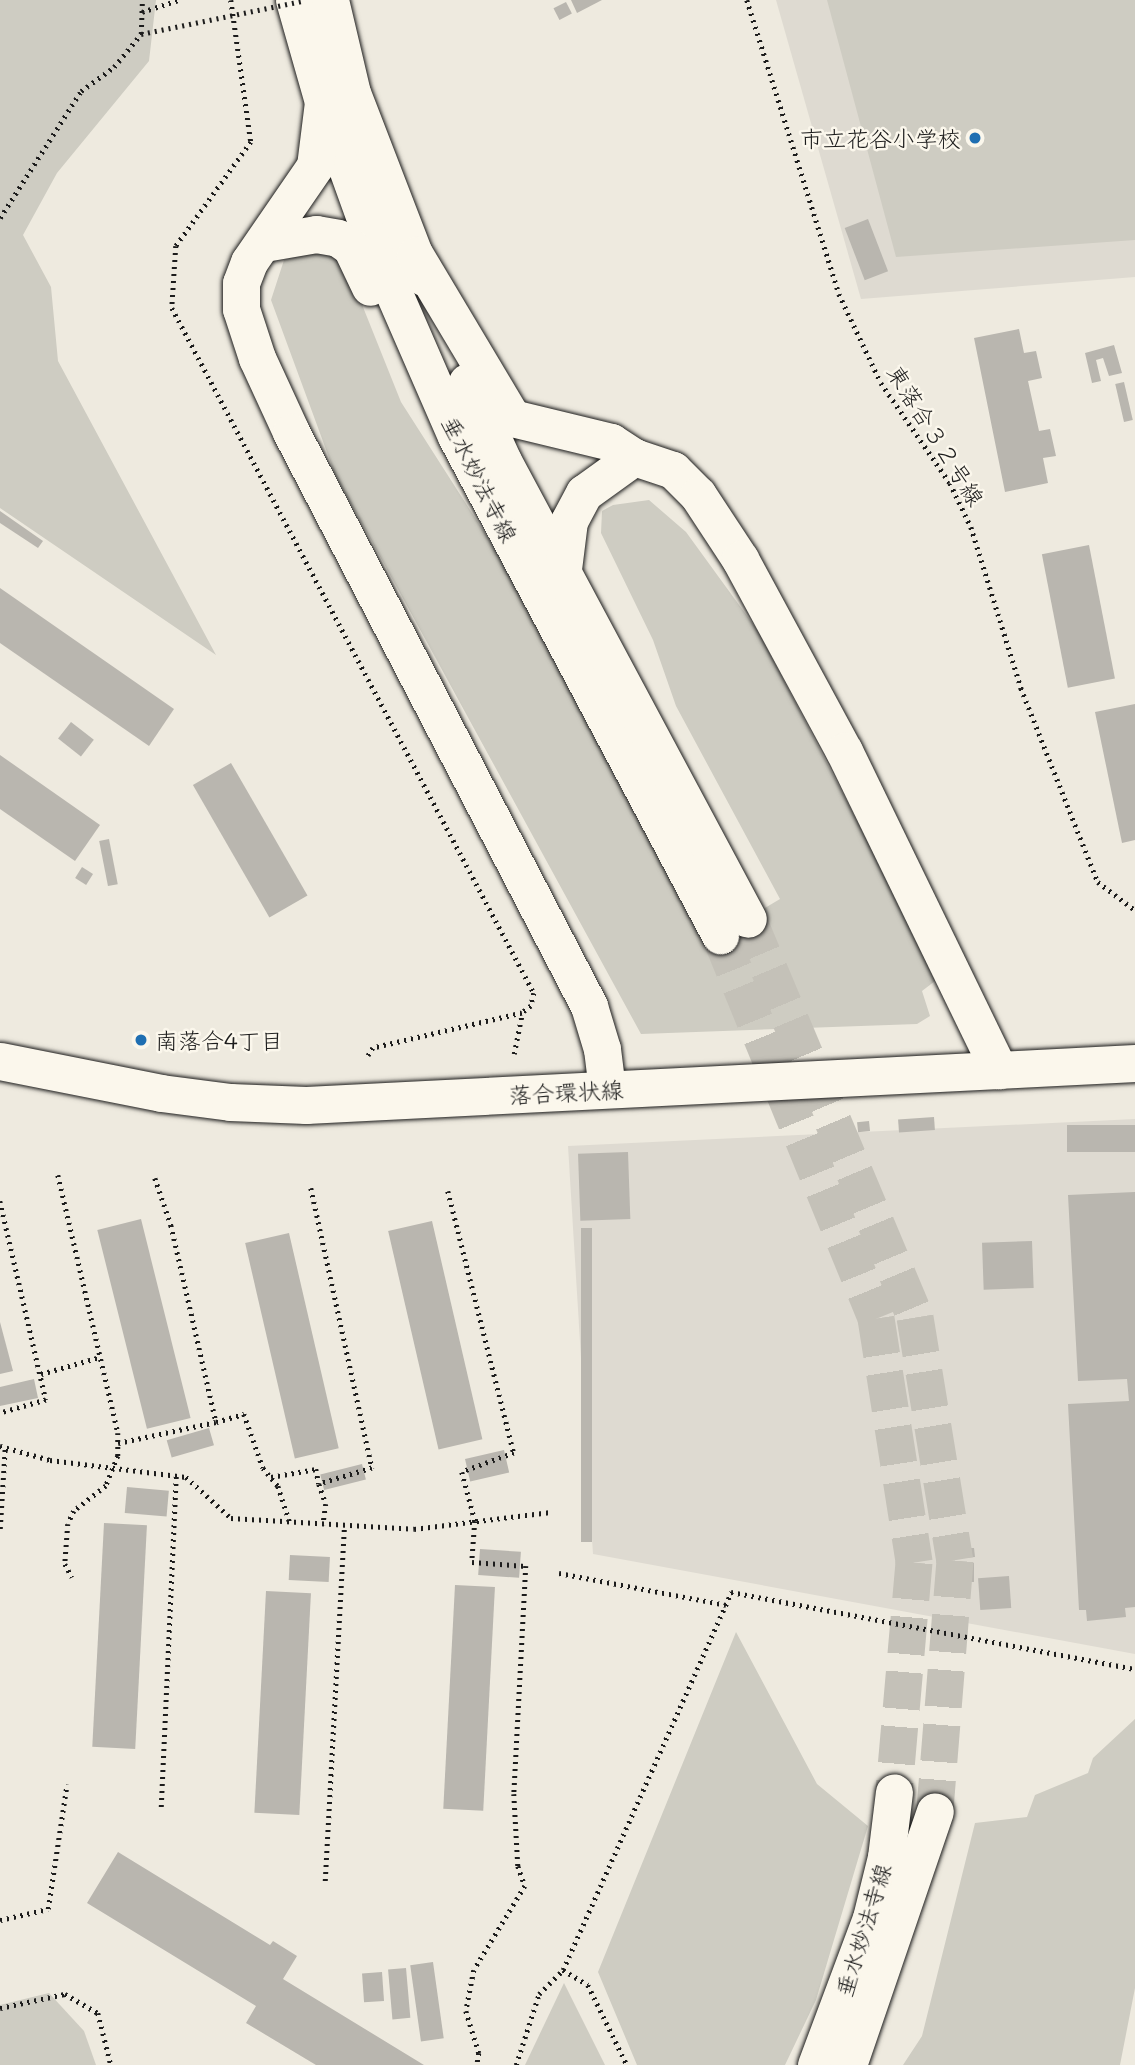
<!DOCTYPE html>
<meta charset="utf-8">
<style>
body{margin:0}
#map{position:relative;width:1135px;height:2065px;overflow:hidden;background:#eeeadf;font-family:Mali,"Klee One",sans-serif}
div>[style]{position:absolute}
.built>*{inset:0;background:#dedad1}
.green>*{inset:0;background:#ceccc2}
.building>*{inset:0;background:#b9b6af;transform-origin:0 0}
.minor-tunnel>*{height:37px;margin-top:-18.5px;transform-origin:0;background:repeating-linear-gradient(90deg,#c4c1b8 0 37px,transparent 0 55px)}
.path>*{height:4.5px;margin-top:-2.25px;transform-origin:0;background:repeating-linear-gradient(90deg,#1c1c1c 0 2px,transparent 0 7px)}
.roads{filter:drop-shadow(0 0 2px #1c1c1c) drop-shadow(0 0 2px #1c1c1c)}
.minor>*{height:37px;margin:-18.5px;padding:0 18.5px;transform-origin:18.5px;border-radius:18.5px;background:#fbf7ec}
.path-bridge>*{height:4.5px;margin-top:-2.25px;transform-origin:0;background:repeating-linear-gradient(90deg,#1c1c1c 0 2px,transparent 0 7px)}
.dots>*{width:19px;height:19px;translate:-50% -50%;box-sizing:border-box;border:4px solid #fbf7ec;border-radius:50%}
span{translate:-50% -50%;white-space:nowrap;text-align:center;line-height:1.15;-webkit-text-stroke:5px #fbf7ec;paint-order:stroke}
.poi-label{font-size:23px;color:#1c1c1c}
.right{translate:-100% -50%;text-align:right}
.left{translate:0 -50%;text-align:left}
.street-label{font-size:23px;color:#1c1c1c}
</style>
<div id="map">
<div class="built">
<i style="clip-path:polygon(776px 0,1135px 0,1135px 277px,861px 299px)"></i>
<i style="clip-path:polygon(1135px 1119px,1135px 1654px,593px 1554px,568px 1146px)"></i>
</div>
<div class="green">
<i style="clip-path:polygon(0 0,156px 0,149px 61px,57px 173px,23px 235px,51px 287px,58px 361px,216px 655px,0 508px)"></i>
<i style="clip-path:polygon(827px 0,1135px 0,1135px 240px,896px 257px)"></i>
<i style="clip-path:polygon(306px 252px,329px 254px,347px 267px,401px 402px,525px 596px,706px 943px,780px 899px,676px 706px,653px 640px,601px 533px,602px 511px,613px 505px,649px 500px,686px 532px,758px 631px,939px 978px,922px 991px,930px 1016px,917px 1024px,641px 1034px,335px 474px,271px 300px,284px 260px)"></i>
<i style="clip-path:polygon(736px 1632px,817px 1784px,868px 1826px,816px 2000px,785px 2065px,637px 2065px,598px 1972px)"></i>
<i style="clip-path:polygon(1135px 1719px,1135px 1988px,1120px 2065px,903px 2065px,922px 2036px,975px 1823px,1027px 1817px,1035px 1795px,1088px 1773px,1093px 1758px)"></i>
<i style="clip-path:polygon(564px 1983px,605px 2065px,525px 2065px)"></i>
<i style="clip-path:polygon(49px 1993px,84px 2031px,96px 2065px,0 2065px,0 2005px)"></i>
</div>
<div class="building">
<i style="clip-path:polygon(571px 0,602px 0,577px 13px)"></i>
<i style="left:566px;top:2px;width:13px;height:14px;rotate:63deg"></i>
<i style="left:868px;top:219px;width:56px;height:25px;rotate:69deg"></i>
<i style="clip-path:polygon(1019px 329px,1024px 353px,1036px 351px,1042px 378px,1028px 381px,1039px 431px,1050px 429px,1056px 456px,1043px 458px,1048px 483px,1005px 492px,974px 338px)"></i>
<i style="clip-path:polygon(1114px 345px,1122px 373px,1109px 376px,1103px 358px,1096px 360px,1101px 381px,1092px 383px,1085px 353px)"></i>
<i style="left:1124px;top:382px;width:39px;height:9px;rotate:77deg"></i>
<i style="clip-path:polygon(0 511px,43px 541px,38px 548px,0 523px)"></i>
<i style="left:1089px;top:545px;width:136px;height:48px;rotate:79deg"></i>
<i style="clip-path:polygon(0 588px,174px 709px,149px 746px,0 643px)"></i>
<i style="clip-path:polygon(1135px 704px,1135px 840px,1122px 843px,1095px 712px)"></i>
<i style="left:71px;top:722px;width:29px;height:21px;rotate:38deg"></i>
<i style="clip-path:polygon(0 755px,100px 825px,75px 861px,0 809px)"></i>
<i style="left:231px;top:763px;width:153px;height:44px;rotate:60deg"></i>
<i style="left:109px;top:839px;width:46px;height:10px;rotate:79deg"></i>
<i style="left:82px;top:867px;width:13px;height:13px;rotate:32deg"></i>
<i style="left:934px;top:1117px;width:13px;height:36px;rotate:86deg"></i>
<i style="left:869px;top:1121px;width:10px;height:12px;rotate:84deg"></i>
<i style="left:1135px;top:1125px;width:27px;height:68px;rotate:90deg"></i>
<i style="left:628px;top:1152px;width:67px;height:50px;rotate:88deg"></i>
<i style="clip-path:polygon(1135px 1192px,1135px 1607px,1125px 1608px,1126px 1617px,1087px 1621px,1086px 1610px,1079px 1610px,1068px 1404px,1129px 1401px,1127px 1379px,1078px 1381px,1068px 1195px)"></i>
<i style="left:141px;top:1219px;width:205px;height:45px;rotate:76deg"></i>
<i style="left:432px;top:1221px;width:224px;height:45px;rotate:77deg"></i>
<i style="left:581px;top:1228px;width:11px;height:314px"></i>
<i style="left:289px;top:1233px;width:221px;height:45px;rotate:77deg"></i>
<i style="left:1032px;top:1241px;width:47px;height:50px;rotate:88deg"></i>
<i style="clip-path:polygon(0 1322px,13px 1371px,0 1374px)"></i>
<i style="clip-path:polygon(34px 1379px,38px 1398px,0 1406px,0 1387px)"></i>
<i style="left:209px;top:1428px;width:18px;height:44px;rotate:74deg"></i>
<i style="left:504px;top:1450px;width:23px;height:40px;rotate:77deg"></i>
<i style="left:362px;top:1464px;width:16px;height:43px;rotate:76deg"></i>
<i style="left:127px;top:1487px;width:42px;height:26px;rotate:5deg"></i>
<i style="left:104px;top:1523px;width:43px;height:224px;rotate:3deg"></i>
<i style="clip-path:polygon(964px 1548px,974px 1548px,975px 1557px,964px 1558px)"></i>
<i style="left:480px;top:1549px;width:41px;height:26px;rotate:4deg"></i>
<i style="left:290px;top:1555px;width:40px;height:25px;rotate:3deg"></i>
<i style="left:965px;top:1563px;width:9px;height:19px"></i>
<i style="left:1009px;top:1576px;width:32px;height:31px;rotate:86deg"></i>
<i style="left:455px;top:1585px;width:40px;height:224px;rotate:3deg"></i>
<i style="left:266px;top:1591px;width:45px;height:222px;rotate:3deg"></i>
<i style="clip-path:polygon(118px 1852px,270px 1945px,273px 1941px,297px 1956px,283px 1979px,424px 2065px,316px 2065px,246px 2023px,256px 2006px,87px 1903px)"></i>
<i style="left:433px;top:1962px;width:77px;height:23px;rotate:82deg"></i>
<i style="left:406px;top:1968px;width:50px;height:18px;rotate:85deg"></i>
<i style="left:382px;top:1972px;width:29px;height:20px;rotate:86deg"></i>
</div>
<div class="minor-tunnel">
<i style="left:748px;top:919px;width:432px;rotate:67.2deg"></i>
<i style="left:915px;top:1317px;width:246px;rotate:80.7deg"></i>
<i style="left:955px;top:1560px;width:252px;rotate:94.6deg"></i>
<i style="left:720px;top:935px;width:414px;rotate:67.8deg"></i>
<i style="left:876px;top:1318px;width:247px;rotate:81.1deg"></i>
<i style="left:914px;top:1562px;width:231px;rotate:95deg"></i>
</div>
<div class="path">
<i style="left:231px;top:0;width:143px;rotate:82deg"></i>
<i style="left:251px;top:142px;width:128px;rotate:125.8deg"></i>
<i style="left:176px;top:246px;width:62px;rotate:93.7deg"></i>
<i style="left:172px;top:308px;width:775px;rotate:62.15deg"></i>
<i style="left:534px;top:993px;width:13px;rotate:103deg"></i>
<i style="left:531px;top:1006px;width:11px;rotate:142deg"></i>
<i style="left:522px;top:1013px;width:153px;rotate:166.8deg"></i>
<i style="left:373px;top:1048px;width:9px;rotate:122deg"></i>
<i style="left:747px;top:0;width:308px;rotate:72.6deg"></i>
<i style="left:839px;top:294px;width:98px;rotate:64.7deg"></i>
<i style="left:881px;top:383px;width:121px;rotate:55.4deg"></i>
<i style="left:950px;top:483px;width:49px;rotate:64.5deg"></i>
<i style="left:971px;top:527px;width:169px;rotate:72.7deg"></i>
<i style="left:1021px;top:688px;width:209px;rotate:68.4deg"></i>
<i style="left:1098px;top:882px;width:46px;rotate:37.1deg"></i>
<i style="left:142px;top:12px;width:39px;rotate:-18deg"></i>
<i style="left:0;top:218px;width:151px;rotate:-57.5deg"></i>
<i style="left:81px;top:91px;width:41px;rotate:-36deg"></i>
<i style="left:114px;top:67px;width:43px;rotate:-50.7deg"></i>
<i style="left:141px;top:34px;width:34px;rotate:-88deg"></i>
<i style="left:514px;top:1054px;width:41px;rotate:-78.7deg"></i>
<i style="left:58px;top:1175px;width:265px;rotate:76.9deg"></i>
<i style="left:118px;top:1433px;width:23px;rotate:90deg"></i>
<i style="left:118px;top:1456px;width:32px;rotate:112deg"></i>
<i style="left:106px;top:1486px;width:41px;rotate:142deg"></i>
<i style="left:74px;top:1511px;width:14px;rotate:115deg"></i>
<i style="left:68px;top:1524px;width:40px;rotate:94.3deg"></i>
<i style="left:65px;top:1564px;width:15px;rotate:62deg"></i>
<i style="left:155px;top:1178px;width:50px;rotate:71.2deg"></i>
<i style="left:171px;top:1225px;width:202px;rotate:77.1deg"></i>
<i style="left:216px;top:1422px;width:29px;rotate:-16deg"></i>
<i style="left:244px;top:1414px;width:57px;rotate:70.6deg"></i>
<i style="left:263px;top:1468px;width:23px;rotate:50deg"></i>
<i style="left:278px;top:1486px;width:38px;rotate:72deg"></i>
<i style="left:311px;top:1188px;width:287px;rotate:77.7deg"></i>
<i style="left:372px;top:1468px;width:55px;rotate:163.2deg"></i>
<i style="left:319px;top:1484px;width:21px;rotate:71deg"></i>
<i style="left:326px;top:1504px;width:21px;rotate:98deg"></i>
<i style="left:448px;top:1191px;width:270px;rotate:75.9deg"></i>
<i style="left:514px;top:1453px;width:55px;rotate:159.9deg"></i>
<i style="left:462px;top:1472px;width:51px;rotate:75.1deg"></i>
<i style="left:475px;top:1521px;width:41px;rotate:94.2deg"></i>
<i style="left:472px;top:1562px;width:54px;rotate:4.2deg"></i>
<i style="left:526px;top:1566px;width:228px;rotate:93deg"></i>
<i style="left:514px;top:1794px;width:72px;rotate:86.8deg"></i>
<i style="left:518px;top:1866px;width:21px;rotate:71deg"></i>
<i style="left:525px;top:1886px;width:98px;rotate:121.3deg"></i>
<i style="left:474px;top:1970px;width:42px;rotate:101deg"></i>
<i style="left:466px;top:2011px;width:44px;rotate:72.8deg"></i>
<i style="left:479px;top:2053px;width:12px;rotate:99deg"></i>
<i style="left:0;top:1201px;width:204px;rotate:77deg"></i>
<i style="left:46px;top:1400px;width:48px;rotate:164.2deg"></i>
<i style="left:41px;top:1374px;width:61px;rotate:-16.1deg"></i>
<i style="left:118px;top:1443px;width:100px;rotate:-12.1deg"></i>
<i style="left:0;top:1446px;width:52px;rotate:15.6deg"></i>
<i style="left:50px;top:1460px;width:137px;rotate:7.1deg"></i>
<i style="left:186px;top:1477px;width:61px;rotate:42.3deg"></i>
<i style="left:231px;top:1518px;width:183px;rotate:3.4deg"></i>
<i style="left:414px;top:1529px;width:138px;rotate:-7.1deg"></i>
<i style="left:271px;top:1477px;width:46px;rotate:-10.1deg"></i>
<i style="left:316px;top:1469px;width:15px;rotate:79deg"></i>
<i style="left:0;top:1529px;width:82px;rotate:-86.5deg"></i>
<i style="left:559px;top:1573px;width:170px;rotate:10.8deg"></i>
<i style="left:161px;top:1807px;width:331px;rotate:-87.4deg"></i>
<i style="left:325px;top:1881px;width:356px;rotate:-86.9deg"></i>
<i style="left:0;top:1920px;width:49px;rotate:-12.9deg"></i>
<i style="left:48px;top:1909px;width:126px;rotate:-81.4deg"></i>
<i style="left:563px;top:1970px;width:29px;rotate:31deg"></i>
<i style="left:588px;top:1985px;width:89px;rotate:64deg"></i>
<i style="left:0;top:2008px;width:66px;rotate:-12.2deg"></i>
<i style="left:65px;top:1994px;width:38px;rotate:30deg"></i>
<i style="left:98px;top:2013px;width:54px;rotate:76deg"></i>
<i style="left:516px;top:2065px;width:75px;rotate:-72.1deg"></i>
<i style="left:539px;top:1994px;width:34px;rotate:-45deg"></i>
<i style="left:563px;top:1970px;width:414px;rotate:-66deg"></i>
<i style="left:731px;top:1592px;width:411px;rotate:10.8deg"></i>
</div>
<div class="roads">
<div class="minor">
<i style="left:294px;top:0;width:106px;rotate:74.1deg"></i>
<i style="left:323px;top:102px;width:174px;rotate:70.2deg"></i>
<i style="left:382px;top:266px;width:185px;rotate:66.5deg"></i>
<i style="left:456px;top:436px;width:565px;rotate:62.12deg"></i>
<i style="left:330px;top:0;width:96px;rotate:76.7deg"></i>
<i style="left:352px;top:93px;width:197px;rotate:68.9deg"></i>
<i style="left:323px;top:102px;width:64px;rotate:97.1deg"></i>
<i style="left:315px;top:166px;width:116px;rotate:124.5deg"></i>
<i style="left:249px;top:262px;width:22px;rotate:111deg"></i>
<i style="left:241px;top:283px;width:26px;rotate:90deg"></i>
<i style="left:241px;top:309px;width:52px;rotate:71.9deg"></i>
<i style="left:257px;top:358px;width:81px;rotate:65.3deg"></i>
<i style="left:291px;top:432px;width:647px;rotate:62.56deg"></i>
<i style="left:589px;top:1006px;width:45px;rotate:73.2deg"></i>
<i style="left:602px;top:1049px;width:40px;rotate:82.9deg"></i>
<i style="left:264px;top:243px;width:53px;rotate:-9.8deg"></i>
<i style="left:316px;top:234px;width:22px;rotate:10deg"></i>
<i style="left:338px;top:238px;width:16px;rotate:35deg"></i>
<i style="left:351px;top:247px;width:44px;rotate:64.6deg"></i>
<i style="left:415px;top:255px;width:190px;rotate:59.2deg"></i>
<i style="left:512px;top:418px;width:102px;rotate:13.6deg"></i>
<i style="left:611px;top:442px;width:27px;rotate:33deg"></i>
<i style="left:634px;top:457px;width:41px;rotate:18.4deg"></i>
<i style="left:673px;top:470px;width:35px;rotate:45deg"></i>
<i style="left:698px;top:495px;width:77px;rotate:56.7deg"></i>
<i style="left:740px;top:559px;width:218px;rotate:61.6deg"></i>
<i style="left:844px;top:751px;width:355px;rotate:64.1deg"></i>
<i style="left:467px;top:382px;width:87px;rotate:65.5deg"></i>
<i style="left:503px;top:461px;width:519px;rotate:61.86deg"></i>
<i style="left:563px;top:569px;width:48px;rotate:-82.9deg"></i>
<i style="left:569px;top:521px;width:32px;rotate:-62deg"></i>
<i style="left:584px;top:493px;width:62px;rotate:-35.8deg"></i>
<i style="left:0;top:1061px;width:164px;rotate:11.2deg"></i>
<i style="left:161px;top:1093px;width:70px;rotate:7.4deg"></i>
<i style="left:230px;top:1102px;width:76px;rotate:2.3deg"></i>
<i style="left:306px;top:1105px;width:830px;rotate:-2.9deg"></i>
<i style="left:816px;top:2065px;width:157px;rotate:-69.5deg"></i>
<i style="left:871px;top:1918px;width:63px;rotate:-76.2deg"></i>
<i style="left:886px;top:1857px;width:65px;rotate:-83deg"></i>
<i style="left:848px;top:2065px;width:268px;rotate:-71.1deg"></i>
</div>
</div>
<div class="path-bridge">
<i style="left:141px;top:34px;width:168px;rotate:-11.6deg"></i>
</div>
<div class="dots">
<i style="left:975px;top:138px;background:#1f6fb2"></i>
<i style="left:141px;top:1040px;background:#1f6fb2"></i>
</div>
<div class="poi-label">
<span class="right" style="left:961px;top:138px">市立花谷小学校</span>
<span class="left" style="left:155px;top:1040px">南落合4丁目</span>
</div>
<div class="street-label">
<span style="left:936px;top:435px;rotate:58deg">東落合３２号線</span>
<span style="left:480px;top:479px;rotate:63deg">垂水妙法寺線</span>
<span style="left:566px;top:1092px;rotate:-3deg">落合環状線</span>
<span style="left:863px;top:1930px;rotate:-73deg">垂水妙法寺線</span>
</div>
</div>
